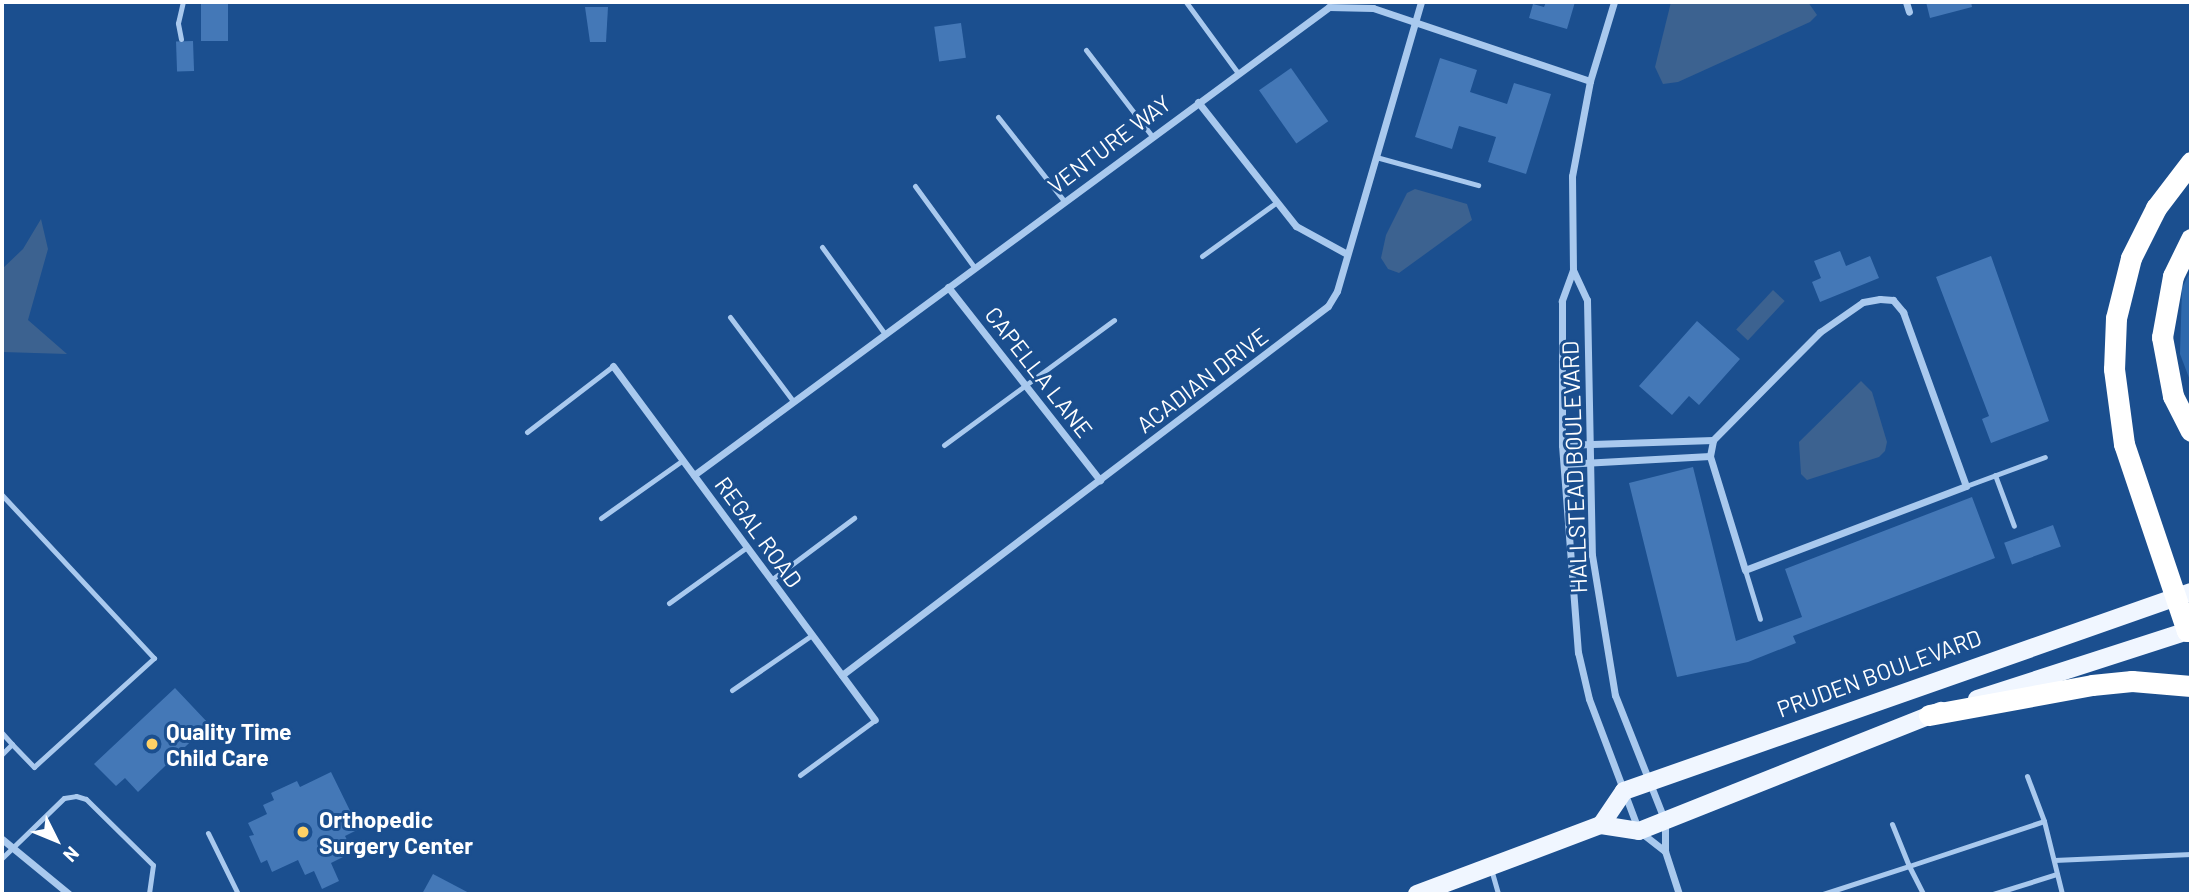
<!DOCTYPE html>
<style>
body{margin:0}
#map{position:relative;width:2193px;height:896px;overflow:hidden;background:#1b4f8f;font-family:Barlow,sans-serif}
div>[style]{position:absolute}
.green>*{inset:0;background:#2e69ad}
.water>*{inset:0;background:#3c6290;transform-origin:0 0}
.building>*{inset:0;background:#4478b7;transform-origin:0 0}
.lane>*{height:5px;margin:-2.5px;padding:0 2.5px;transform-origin:2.5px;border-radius:2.5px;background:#a9c9ee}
.street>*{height:7px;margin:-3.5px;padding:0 3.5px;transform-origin:3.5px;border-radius:3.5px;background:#a9c9ee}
.primary>*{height:18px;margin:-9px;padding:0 9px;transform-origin:9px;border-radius:9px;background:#f0f6ff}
.highway>*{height:21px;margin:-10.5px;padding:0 10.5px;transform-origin:10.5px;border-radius:10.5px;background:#fff}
.dots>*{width:19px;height:19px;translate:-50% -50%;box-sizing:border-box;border:4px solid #1b4f8f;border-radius:50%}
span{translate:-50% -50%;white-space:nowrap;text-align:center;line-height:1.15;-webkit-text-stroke:6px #1b4f8f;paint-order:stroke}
.street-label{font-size:23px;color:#fff}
.poi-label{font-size:23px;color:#fff;font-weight:700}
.left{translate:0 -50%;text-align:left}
.frame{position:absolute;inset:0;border:4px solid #fff;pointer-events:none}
.north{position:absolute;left:21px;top:805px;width:70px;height:70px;-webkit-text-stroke:5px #1b4f8f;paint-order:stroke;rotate:133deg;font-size:19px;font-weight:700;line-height:28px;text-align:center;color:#fff}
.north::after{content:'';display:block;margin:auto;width:24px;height:32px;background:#fff;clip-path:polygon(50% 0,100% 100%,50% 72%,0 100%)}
</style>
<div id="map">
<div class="green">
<i style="clip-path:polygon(2191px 270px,2191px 383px,2180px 354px,2182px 288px)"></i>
</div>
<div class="water">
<i style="clip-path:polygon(1671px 2px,1808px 2px,1817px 15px,1810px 22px,1678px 82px,1663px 84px,1655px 67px)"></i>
<i style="clip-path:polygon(1415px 189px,1467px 204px,1472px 220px,1399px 273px,1388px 269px,1381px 258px,1386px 235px,1407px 193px)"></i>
<i style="clip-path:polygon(41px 219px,48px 249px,28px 320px,67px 354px,2px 352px,2px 269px,23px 249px)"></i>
<i style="left:1773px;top:290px;width:16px;height:54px;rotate:43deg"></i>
<i style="clip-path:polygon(1861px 381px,1872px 392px,1887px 442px,1885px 451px,1879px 457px,1807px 480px,1801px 474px,1799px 442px)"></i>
</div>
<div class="building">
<i style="left:201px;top:2px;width:27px;height:39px"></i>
<i style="clip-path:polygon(1546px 2px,1575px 2px,1567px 29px,1529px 18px,1533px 4px,1544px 7px)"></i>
<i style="clip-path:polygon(1926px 2px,1971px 2px,1972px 7px,1930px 18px)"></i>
<i style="clip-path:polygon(585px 7px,608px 7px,606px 42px,590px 42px)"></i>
<i style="left:961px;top:23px;width:35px;height:27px;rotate:82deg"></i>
<i style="left:193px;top:41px;width:30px;height:17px;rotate:88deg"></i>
<i style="clip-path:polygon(1440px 58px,1477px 70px,1470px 92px,1507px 104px,1514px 83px,1551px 94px,1526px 174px,1488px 162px,1496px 137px,1459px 126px,1452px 149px,1415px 137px)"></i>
<i style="left:1291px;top:68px;width:65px;height:39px;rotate:55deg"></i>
<i style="clip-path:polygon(1840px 251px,1846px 266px,1870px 256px,1879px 278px,1820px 302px,1812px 282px,1821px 278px,1814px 261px)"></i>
<i style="clip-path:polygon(1991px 256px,2049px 421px,1991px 443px,1982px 419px,1989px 416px,1936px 277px)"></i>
<i style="clip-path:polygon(1697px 321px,1740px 359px,1699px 405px,1689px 396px,1672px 415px,1639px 386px)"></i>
<i style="clip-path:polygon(1693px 467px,1736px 641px,1802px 617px,1785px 569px,1972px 497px,1995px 558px,1793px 636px,1796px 643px,1748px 662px,1677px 677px,1629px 483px)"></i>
<i style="left:2053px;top:525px;width:23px;height:52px;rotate:70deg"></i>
<i style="clip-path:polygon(175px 688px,209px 724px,138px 792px,125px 778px,116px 786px,94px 764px)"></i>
<i style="clip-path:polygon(331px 772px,359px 829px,345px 836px,353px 852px,331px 863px,339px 881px,322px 889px,314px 871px,305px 875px,298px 860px,272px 872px,267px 860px,261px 863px,249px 836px,254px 835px,248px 823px,267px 814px,263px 805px,274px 800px,271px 793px,297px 781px,300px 787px)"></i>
<i style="clip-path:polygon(433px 874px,471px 894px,422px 894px)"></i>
</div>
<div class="lane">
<i style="left:1186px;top:2px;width:88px;rotate:53.8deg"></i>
<i style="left:181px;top:39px;width:16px;rotate:-101deg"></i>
<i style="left:178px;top:23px;width:22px;rotate:-77deg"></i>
<i style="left:1086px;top:50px;width:108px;rotate:52.5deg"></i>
<i style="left:998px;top:117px;width:107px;rotate:51.8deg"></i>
<i style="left:1376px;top:157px;width:106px;rotate:15.4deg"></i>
<i style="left:915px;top:186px;width:100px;rotate:53.9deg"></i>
<i style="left:822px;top:247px;width:107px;rotate:54.1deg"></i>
<i style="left:1202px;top:256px;width:92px;rotate:-35.8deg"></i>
<i style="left:730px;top:317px;width:105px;rotate:53.1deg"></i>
<i style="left:527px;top:432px;width:108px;rotate:-37.5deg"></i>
<i style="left:944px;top:445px;width:211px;rotate:-36.3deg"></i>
<i style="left:1995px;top:475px;width:54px;rotate:69.6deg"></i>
<i style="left:1966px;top:486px;width:84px;rotate:-20.2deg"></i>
<i style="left:2px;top:495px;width:223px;rotate:47deg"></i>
<i style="left:154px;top:658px;width:162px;rotate:137.8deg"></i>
<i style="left:34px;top:767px;width:32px;rotate:-134deg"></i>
<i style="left:12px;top:744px;width:14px;rotate:135deg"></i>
<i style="left:601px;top:518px;width:100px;rotate:-35.3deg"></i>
<i style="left:1745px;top:570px;width:51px;rotate:73deg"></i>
<i style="left:771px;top:580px;width:104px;rotate:-36.8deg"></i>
<i style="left:669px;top:603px;width:96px;rotate:-35.7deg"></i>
<i style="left:732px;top:690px;width:97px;rotate:-34.5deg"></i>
<i style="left:2px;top:733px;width:15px;rotate:48deg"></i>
<i style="left:800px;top:775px;width:93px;rotate:-36.3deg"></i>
<i style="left:2027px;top:776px;width:48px;rotate:69.3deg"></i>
<i style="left:1892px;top:824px;width:45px;rotate:68deg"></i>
<i style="left:1909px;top:866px;width:142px;rotate:-18.4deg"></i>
<i style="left:2044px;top:821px;width:75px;rotate:76.1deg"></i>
<i style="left:208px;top:833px;width:68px;rotate:63.8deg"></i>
<i style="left:2px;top:858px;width:86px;rotate:-44.1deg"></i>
<i style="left:64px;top:798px;width:12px;rotate:-9deg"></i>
<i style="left:76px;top:796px;width:10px;rotate:17deg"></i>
<i style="left:86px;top:799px;width:94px;rotate:44.6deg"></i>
<i style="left:153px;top:865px;width:29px;rotate:98deg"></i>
<i style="left:2054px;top:860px;width:137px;rotate:-2.5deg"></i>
<i style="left:1491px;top:869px;width:26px;rotate:74deg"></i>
<i style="left:336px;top:894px;width:30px"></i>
<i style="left:1823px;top:894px;width:90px;rotate:-18deg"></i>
<i style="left:1909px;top:866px;width:31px;rotate:63deg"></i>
<i style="left:1993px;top:894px;width:67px;rotate:-17.4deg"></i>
</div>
<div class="street">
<i style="left:1614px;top:2px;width:83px;rotate:106.9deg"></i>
<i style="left:1590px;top:81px;width:97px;rotate:100.7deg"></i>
<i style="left:1572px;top:176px;width:94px;rotate:89.4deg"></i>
<i style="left:1573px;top:270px;width:33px;rotate:65deg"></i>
<i style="left:1587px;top:300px;width:255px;rotate:88.9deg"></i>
<i style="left:1592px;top:555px;width:142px;rotate:80.7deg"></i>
<i style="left:1615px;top:695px;width:136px;rotate:68.4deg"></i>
<i style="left:1665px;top:821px;width:30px;rotate:90deg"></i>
<i style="left:1665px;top:851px;width:45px;rotate:72deg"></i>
<i style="left:1906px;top:2px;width:10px;rotate:73deg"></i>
<i style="left:1198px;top:102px;width:158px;rotate:51.7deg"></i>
<i style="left:1296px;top:226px;width:58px;rotate:28.8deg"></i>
<i style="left:1573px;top:270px;width:33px;rotate:110deg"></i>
<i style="left:1562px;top:301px;width:144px;rotate:90deg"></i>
<i style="left:1562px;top:445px;width:208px;rotate:85.6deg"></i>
<i style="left:1578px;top:652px;width:48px;rotate:76.8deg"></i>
<i style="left:1589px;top:699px;width:141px;rotate:69.3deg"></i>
<i style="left:1639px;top:831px;width:33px;rotate:38deg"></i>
<i style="left:948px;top:287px;width:246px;rotate:51.8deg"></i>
<i style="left:1880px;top:299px;width:13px;rotate:4deg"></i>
<i style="left:1893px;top:300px;width:16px;rotate:50deg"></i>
<i style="left:1903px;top:312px;width:185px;rotate:70.1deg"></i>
<i style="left:1966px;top:486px;width:236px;rotate:159.2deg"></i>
<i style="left:1745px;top:570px;width:119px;rotate:-107.1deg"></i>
<i style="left:1710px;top:456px;width:16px;rotate:-79deg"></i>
<i style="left:1713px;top:440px;width:152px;rotate:-45.3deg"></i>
<i style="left:1820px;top:332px;width:52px;rotate:-34.9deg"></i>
<i style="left:1863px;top:302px;width:17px;rotate:-10deg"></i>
<i style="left:613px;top:366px;width:440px;rotate:53.5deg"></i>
<i style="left:1562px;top:445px;width:151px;rotate:-1.9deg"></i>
<i style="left:1564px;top:464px;width:146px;rotate:-3.1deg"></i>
<i style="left:694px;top:475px;width:789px;rotate:-36.39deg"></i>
<i style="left:1329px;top:7px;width:44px;rotate:1.3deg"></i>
<i style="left:1373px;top:8px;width:229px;rotate:18.6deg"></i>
<i style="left:842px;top:675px;width:610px;rotate:-37.21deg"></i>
<i style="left:1328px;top:306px;width:17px;rotate:-59deg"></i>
<i style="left:1337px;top:291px;width:301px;rotate:-73.8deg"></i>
<i style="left:2px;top:839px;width:87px;rotate:39.4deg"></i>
</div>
<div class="primary">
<i style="left:1977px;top:699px;width:221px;rotate:-17.9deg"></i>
<i style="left:1601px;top:825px;width:41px;rotate:-55.9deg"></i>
<i style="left:1624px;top:791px;width:601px;rotate:-19.34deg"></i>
<i style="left:1417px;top:894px;width:197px;rotate:-20.6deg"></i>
<i style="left:1601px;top:825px;width:38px;rotate:9deg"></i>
<i style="left:1639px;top:831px;width:325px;rotate:-21.7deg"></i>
</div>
<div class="highway">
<i style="left:2191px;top:162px;width:58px;rotate:127.3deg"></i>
<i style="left:2156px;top:208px;width:56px;rotate:116.6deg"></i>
<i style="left:2131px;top:258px;width:62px;rotate:104deg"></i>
<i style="left:2116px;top:318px;width:51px;rotate:92.2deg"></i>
<i style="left:2114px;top:369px;width:76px;rotate:82.4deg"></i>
<i style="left:2124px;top:444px;width:197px;rotate:71.4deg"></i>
<i style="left:2187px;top:631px;width:4px;rotate:-14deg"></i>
<i style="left:2191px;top:239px;width:41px;rotate:115.9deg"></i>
<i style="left:2173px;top:276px;width:62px;rotate:100.2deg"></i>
<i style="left:2162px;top:337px;width:60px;rotate:79.4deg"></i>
<i style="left:2173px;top:396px;width:39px;rotate:63deg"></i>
<i style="left:1929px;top:715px;width:166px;rotate:-10.4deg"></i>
<i style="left:2092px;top:685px;width:40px;rotate:-5.7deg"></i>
<i style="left:2132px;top:681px;width:59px;rotate:4.8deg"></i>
</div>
<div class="dots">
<i style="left:152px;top:744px;background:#ffd166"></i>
<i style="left:303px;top:832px;background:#ffd166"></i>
</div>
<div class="street-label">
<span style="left:1109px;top:144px;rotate:-37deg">VENTURE WAY</span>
<span style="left:1039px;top:372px;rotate:52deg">CAPELLA LANE</span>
<span style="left:1202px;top:380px;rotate:-37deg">ACADIAN DRIVE</span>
<span style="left:1574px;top:467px;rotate:-92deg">HALLSTEAD BOULEVARD</span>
<span style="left:759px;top:532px;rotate:54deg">REGAL ROAD</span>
<span style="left:1879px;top:673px;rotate:-20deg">PRUDEN BOULEVARD</span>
</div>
<div class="poi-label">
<span class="left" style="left:166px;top:744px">Quality Time<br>Child Care</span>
<span class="left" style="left:319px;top:832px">Orthopedic<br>Surgery Center</span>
</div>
<div class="frame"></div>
<div class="north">N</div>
</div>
